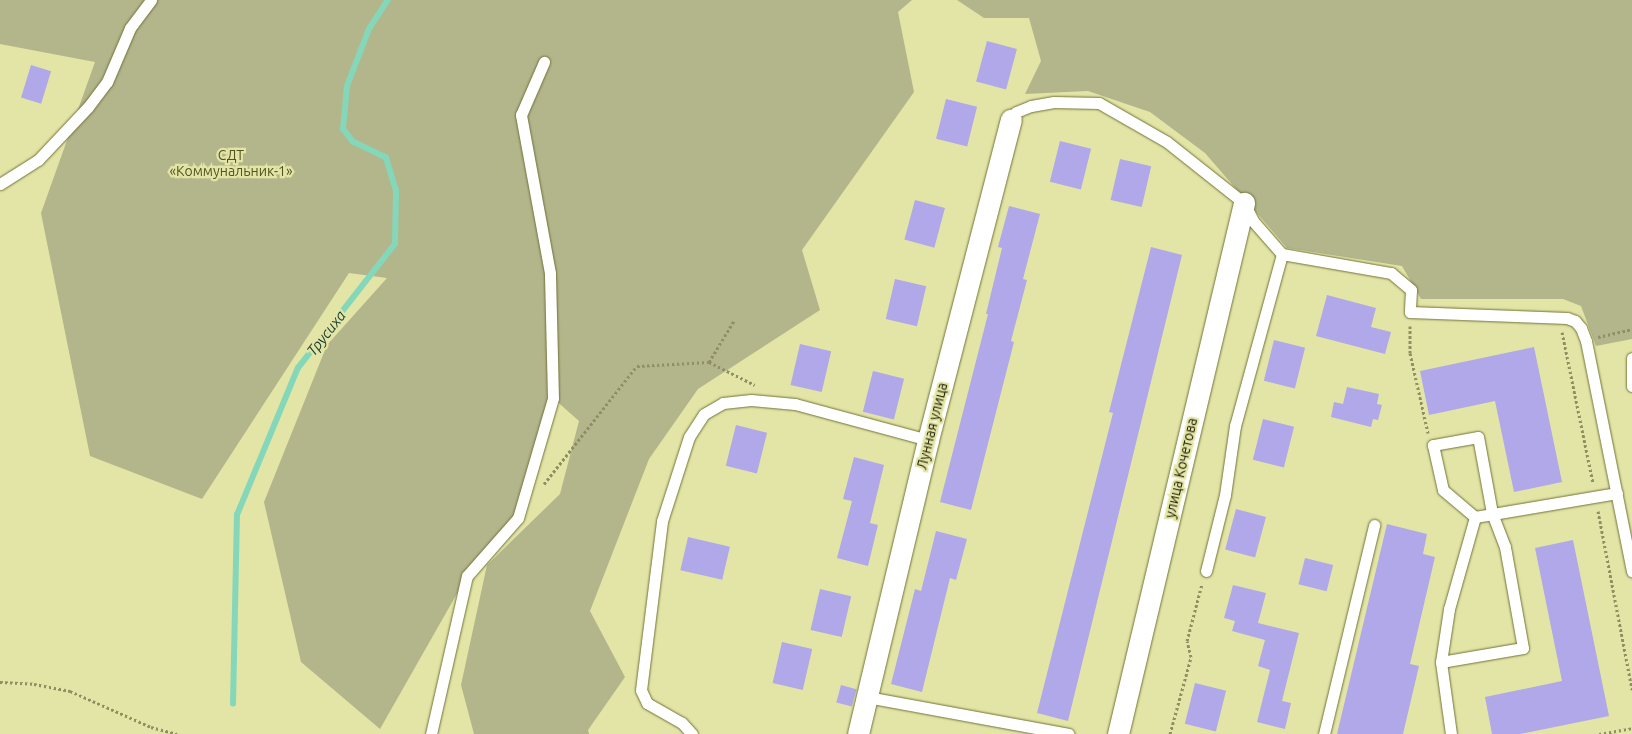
<!DOCTYPE html>
<meta charset="utf-8">
<style>
body{margin:0}
#map{position:relative;width:1632px;height:734px;overflow:hidden;background:#e3e5a6;font-family:Ubuntu,sans-serif}
div>[style]{position:absolute}
.green>*{inset:0;background:#b3b58b}
.stream>*{height:5.5px;margin:-2.75px;padding:0 2.75px;transform-origin:2.75px;border-radius:2.75px;background:#85d7ba}
.building>*{inset:0;background:#b0a8e8;transform-origin:0 0}
.path>*{height:3px;margin-top:-1.5px;transform-origin:0;background:repeating-linear-gradient(90deg,#8f9062 0 2.5px,transparent 0 5px)}
.roads{filter:drop-shadow(0 0 1px #727338) drop-shadow(0 0 1px #727338)}
.lane>*{height:11px;margin:-5.5px;padding:0 5.5px;transform-origin:5.5px;border-radius:5.5px;background:#fff}
.street>*{height:21px;margin:-10.5px;padding:0 10.5px;transform-origin:10.5px;border-radius:10.5px;background:#fff}
span{translate:-50% -50%;white-space:nowrap;text-align:center;line-height:1.15;-webkit-text-stroke:4.5px #e3e5a6;paint-order:stroke}
.park-label{font-size:14px;color:#535420}
.street-label{font-size:14px;color:#191902}
.water-label{font-size:15px;color:#173d31;font-style:italic}
</style>
<div id="map">
<div class="green">
<i style="clip-path:polygon(0 0,912px 0,898px 12px,914px 92px,802px 250px,820px 310px,698px 389px,649px 459px,590px 611px,625px 677px,588px 730px,589px 734px,474px 734px,461px 685px,487px 565px,560px 494px,579px 421px,553px 398px,518px 518px,467px 576px,380px 729px,301px 662px,264px 502px,327px 345px,387px 278px,349px 273px,202px 499px,90px 456px,41px 213px,95px 62px,0 44px)"></i>
<i style="clip-path:polygon(957px 0,1632px 0,1632px 339px,1596px 346px,1581px 306px,1563px 299px,1421px 299px,1402px 266px,1287px 248px,1205px 153px,1150px 112px,1088px 91px,1025px 94px,1041px 61px,1029px 18px,984px 18px)"></i>
</div>
<div class="stream">
<i style="left:233px;top:704px;width:189px;rotate:-88.8deg"></i>
<i style="left:237px;top:515px;width:159px;rotate:-67.5deg"></i>
<i style="left:298px;top:368px;width:157px;rotate:-52deg"></i>
<i style="left:395px;top:244px;width:53px;rotate:-88.9deg"></i>
<i style="left:396px;top:191px;width:34px;rotate:-107deg"></i>
<i style="left:386px;top:158px;width:37px;rotate:-154deg"></i>
<i style="left:353px;top:142px;width:16px;rotate:-128deg"></i>
<i style="left:343px;top:129px;width:43px;rotate:-84.7deg"></i>
<i style="left:347px;top:86px;width:61px;rotate:-68.9deg"></i>
<i style="left:369px;top:29px;width:35px;rotate:-57deg"></i>
</div>
<div class="building">
<i style="left:987px;top:41px;width:31px;height:42px;rotate:15deg"></i>
<i style="left:31px;top:65px;width:21px;height:34px;rotate:17deg"></i>
<i style="left:946px;top:99px;width:32px;height:41px;rotate:14deg"></i>
<i style="left:1060px;top:141px;width:32px;height:42px;rotate:14deg"></i>
<i style="left:1120px;top:159px;width:32px;height:42px;rotate:13deg"></i>
<i style="left:915px;top:200px;width:31px;height:41px;rotate:15deg"></i>
<i style="clip-path:polygon(1009px 206px,1040px 214px,1023px 279px,1027px 280px,1011px 341px,1014px 342px,971px 510px,940px 502px,988px 314px,986px 314px,1002px 248px,998px 247px)"></i>
<i style="clip-path:polygon(1151px 247px,1182px 255px,1068px 721px,1037px 713px,1113px 413px,1109px 412px)"></i>
<i style="left:895px;top:279px;width:32px;height:41px;rotate:13deg"></i>
<i style="clip-path:polygon(1327px 295px,1376px 308px,1371px 327px,1391px 332px,1385px 354px,1316px 336px)"></i>
<i style="left:1274px;top:340px;width:32px;height:42px;rotate:14deg"></i>
<i style="left:800px;top:344px;width:32px;height:42px;rotate:13deg"></i>
<i style="clip-path:polygon(1534px 347px,1562px 482px,1514px 492px,1495px 401px,1429px 415px,1420px 371px)"></i>
<i style="left:873px;top:371px;width:32px;height:42px;rotate:14deg"></i>
<i style="clip-path:polygon(1347px 387px,1379px 394px,1377px 404px,1382px 405px,1378px 420px,1373px 419px,1371px 427px,1331px 417px,1334px 402px,1343px 404px)"></i>
<i style="left:1263px;top:419px;width:32px;height:42px;rotate:14deg"></i>
<i style="left:736px;top:425px;width:32px;height:42px;rotate:14deg"></i>
<i style="clip-path:polygon(854px 457px,884px 465px,870px 523px,878px 525px,868px 566px,837px 558px,852px 501px,843px 499px)"></i>
<i style="left:1236px;top:509px;width:31px;height:42px;rotate:15deg"></i>
<i style="clip-path:polygon(1387px 524px,1427px 534px,1423px 554px,1435px 557px,1410px 664px,1419px 666px,1403px 734px,1337px 734px)"></i>
<i style="clip-path:polygon(936px 531px,967px 539px,956px 580px,950px 578px,922px 692px,891px 684px,915px 589px,921px 591px)"></i>
<i style="left:688px;top:537px;width:43px;height:34px;rotate:13deg"></i>
<i style="clip-path:polygon(1573px 540px,1609px 716px,1520px 734px,1492px 734px,1485px 697px,1562px 681px,1535px 548px)"></i>
<i style="left:1305px;top:558px;width:29px;height:27px;rotate:14deg"></i>
<i style="clip-path:polygon(1233px 585px,1266px 593px,1258px 623px,1299px 633px,1282px 701px,1291px 703px,1285px 729px,1257px 722px,1270px 670px,1258px 666px,1265px 640px,1232px 631px,1235px 621px,1224px 618px)"></i>
<i style="left:820px;top:589px;width:32px;height:42px;rotate:13deg"></i>
<i style="left:782px;top:642px;width:31px;height:42px;rotate:13deg"></i>
<i style="left:1195px;top:683px;width:32px;height:42px;rotate:14deg"></i>
<i style="left:841px;top:685px;width:16px;height:18px;rotate:15deg"></i>
</div>
<div class="path">
<i style="left:1410px;top:326px;width:27px;rotate:90deg"></i>
<i style="left:1410px;top:353px;width:82px;rotate:77.3deg"></i>
<i style="left:1562px;top:332px;width:154px;rotate:78.4deg"></i>
<i style="left:1598px;top:337px;width:35px;rotate:-13deg"></i>
<i style="left:709px;top:362px;width:50px;rotate:-58.8deg"></i>
<i style="left:544px;top:484px;width:150px;rotate:-51.8deg"></i>
<i style="left:637px;top:366px;width:72px;rotate:-3.2deg"></i>
<i style="left:709px;top:362px;width:51px;rotate:26.6deg"></i>
<i style="left:1598px;top:511px;width:182px;rotate:79.2deg"></i>
<i style="left:0;top:682px;width:34px;rotate:3deg"></i>
<i style="left:34px;top:684px;width:37px;rotate:11deg"></i>
<i style="left:70px;top:691px;width:89px;rotate:24deg"></i>
<i style="left:151px;top:727px;width:27px;rotate:15deg"></i>
<i style="left:1170px;top:734px;width:80px;rotate:-74.7deg"></i>
<i style="left:1191px;top:657px;width:16px;rotate:-104deg"></i>
<i style="left:1187px;top:641px;width:59px;rotate:-75.3deg"></i>
<i style="left:1599px;top:734px;width:34px;rotate:-10deg"></i>
</div>
<div class="roads">
<div class="lane">
<i style="left:1011px;top:120px;width:9px;rotate:-58deg"></i>
<i style="left:1016px;top:112px;width:16px;rotate:-22deg"></i>
<i style="left:1031px;top:106px;width:23px;rotate:-10deg"></i>
<i style="left:1054px;top:102px;width:45px;rotate:1.3deg"></i>
<i style="left:1099px;top:103px;width:78px;rotate:29.8deg"></i>
<i style="left:1167px;top:142px;width:98px;rotate:38.4deg"></i>
<i style="left:1244px;top:203px;width:20px;rotate:63deg"></i>
<i style="left:1253px;top:221px;width:44px;rotate:48.7deg"></i>
<i style="left:1282px;top:254px;width:111px;rotate:9.9deg"></i>
<i style="left:1391px;top:273px;width:26px;rotate:40deg"></i>
<i style="left:1411px;top:290px;width:22px;rotate:93deg"></i>
<i style="left:1410px;top:312px;width:157px;rotate:2.2deg"></i>
<i style="left:1567px;top:318px;width:9px;rotate:21deg"></i>
<i style="left:1575px;top:321px;width:9px;rotate:49deg"></i>
<i style="left:1581px;top:328px;width:14px;rotate:69deg"></i>
<i style="left:1586px;top:341px;width:235px;rotate:78.7deg"></i>
<i style="left:0;top:184px;width:45px;rotate:-32.3deg"></i>
<i style="left:38px;top:160px;width:73px;rotate:-46.7deg"></i>
<i style="left:88px;top:107px;width:31px;rotate:-53deg"></i>
<i style="left:107px;top:82px;width:59px;rotate:-66.9deg"></i>
<i style="left:130px;top:28px;width:35px;rotate:-53deg"></i>
<i style="left:1632px;top:358px;width:28px;rotate:90deg"></i>
<i style="left:1206px;top:571px;width:78px;rotate:-76deg"></i>
<i style="left:1225px;top:495px;width:70px;rotate:-81.8deg"></i>
<i style="left:1235px;top:426px;width:178px;rotate:-74.7deg"></i>
<i style="left:1441px;top:662px;width:54px;rotate:-81.4deg"></i>
<i style="left:1449px;top:609px;width:96px;rotate:-74.2deg"></i>
<i style="left:1475px;top:517px;width:144px;rotate:-9.6deg"></i>
<i style="left:867px;top:697px;width:205px;rotate:10.4deg"></i>
<i style="left:431px;top:734px;width:162px;rotate:-77.2deg"></i>
<i style="left:467px;top:576px;width:77px;rotate:-48.7deg"></i>
<i style="left:518px;top:518px;width:125px;rotate:-73.7deg"></i>
<i style="left:553px;top:398px;width:125px;rotate:-91.4deg"></i>
<i style="left:550px;top:273px;width:161px;rotate:-100.4deg"></i>
<i style="left:521px;top:115px;width:58px;rotate:-66.5deg"></i>
<i style="left:692px;top:734px;width:15px;rotate:-132deg"></i>
<i style="left:682px;top:723px;width:40px;rotate:-150.3deg"></i>
<i style="left:647px;top:703px;width:14px;rotate:-115deg"></i>
<i style="left:641px;top:690px;width:170px;rotate:-82.9deg"></i>
<i style="left:662px;top:521px;width:88px;rotate:-72.2deg"></i>
<i style="left:689px;top:437px;width:27px;rotate:-57deg"></i>
<i style="left:704px;top:414px;width:22px;rotate:-30deg"></i>
<i style="left:723px;top:403px;width:28px;rotate:-6deg"></i>
<i style="left:751px;top:400px;width:44px;rotate:5.2deg"></i>
<i style="left:795px;top:404px;width:138px;rotate:15.1deg"></i>
<i style="left:1324px;top:734px;width:215px;rotate:-76.5deg"></i>
<i style="left:1451px;top:734px;width:73px;rotate:-97.9deg"></i>
<i style="left:1441px;top:662px;width:83px;rotate:-9.7deg"></i>
<i style="left:1523px;top:648px;width:103px;rotate:-100.1deg"></i>
<i style="left:1505px;top:547px;width:36px;rotate:-111deg"></i>
<i style="left:1492px;top:513px;width:77px;rotate:-100.4deg"></i>
<i style="left:1478px;top:437px;width:46px;rotate:169.9deg"></i>
<i style="left:1433px;top:445px;width:46px;rotate:77.5deg"></i>
<i style="left:1443px;top:490px;width:42px;rotate:40.2deg"></i>
</div>
<div class="street">
<i style="left:858px;top:734px;width:302px;rotate:-76.6deg"></i>
<i style="left:928px;top:440px;width:331px;rotate:-75.5deg"></i>
<i style="left:1118px;top:734px;width:546px;rotate:-76.65deg"></i>
</div>
</div>
<div class="park-label">
<span style="left:231px;top:163px">СДТ<br>«Коммунальник-1»</span>
</div>
<div class="street-label">
<span style="left:932px;top:426px;rotate:-76deg">Лунная улица</span>
<span style="left:1181px;top:468px;rotate:-77deg">улица Кочетова</span>
</div>
<div class="water-label">
<span style="left:326px;top:333px;rotate:-52deg">Трусиха</span>
</div>
</div>
